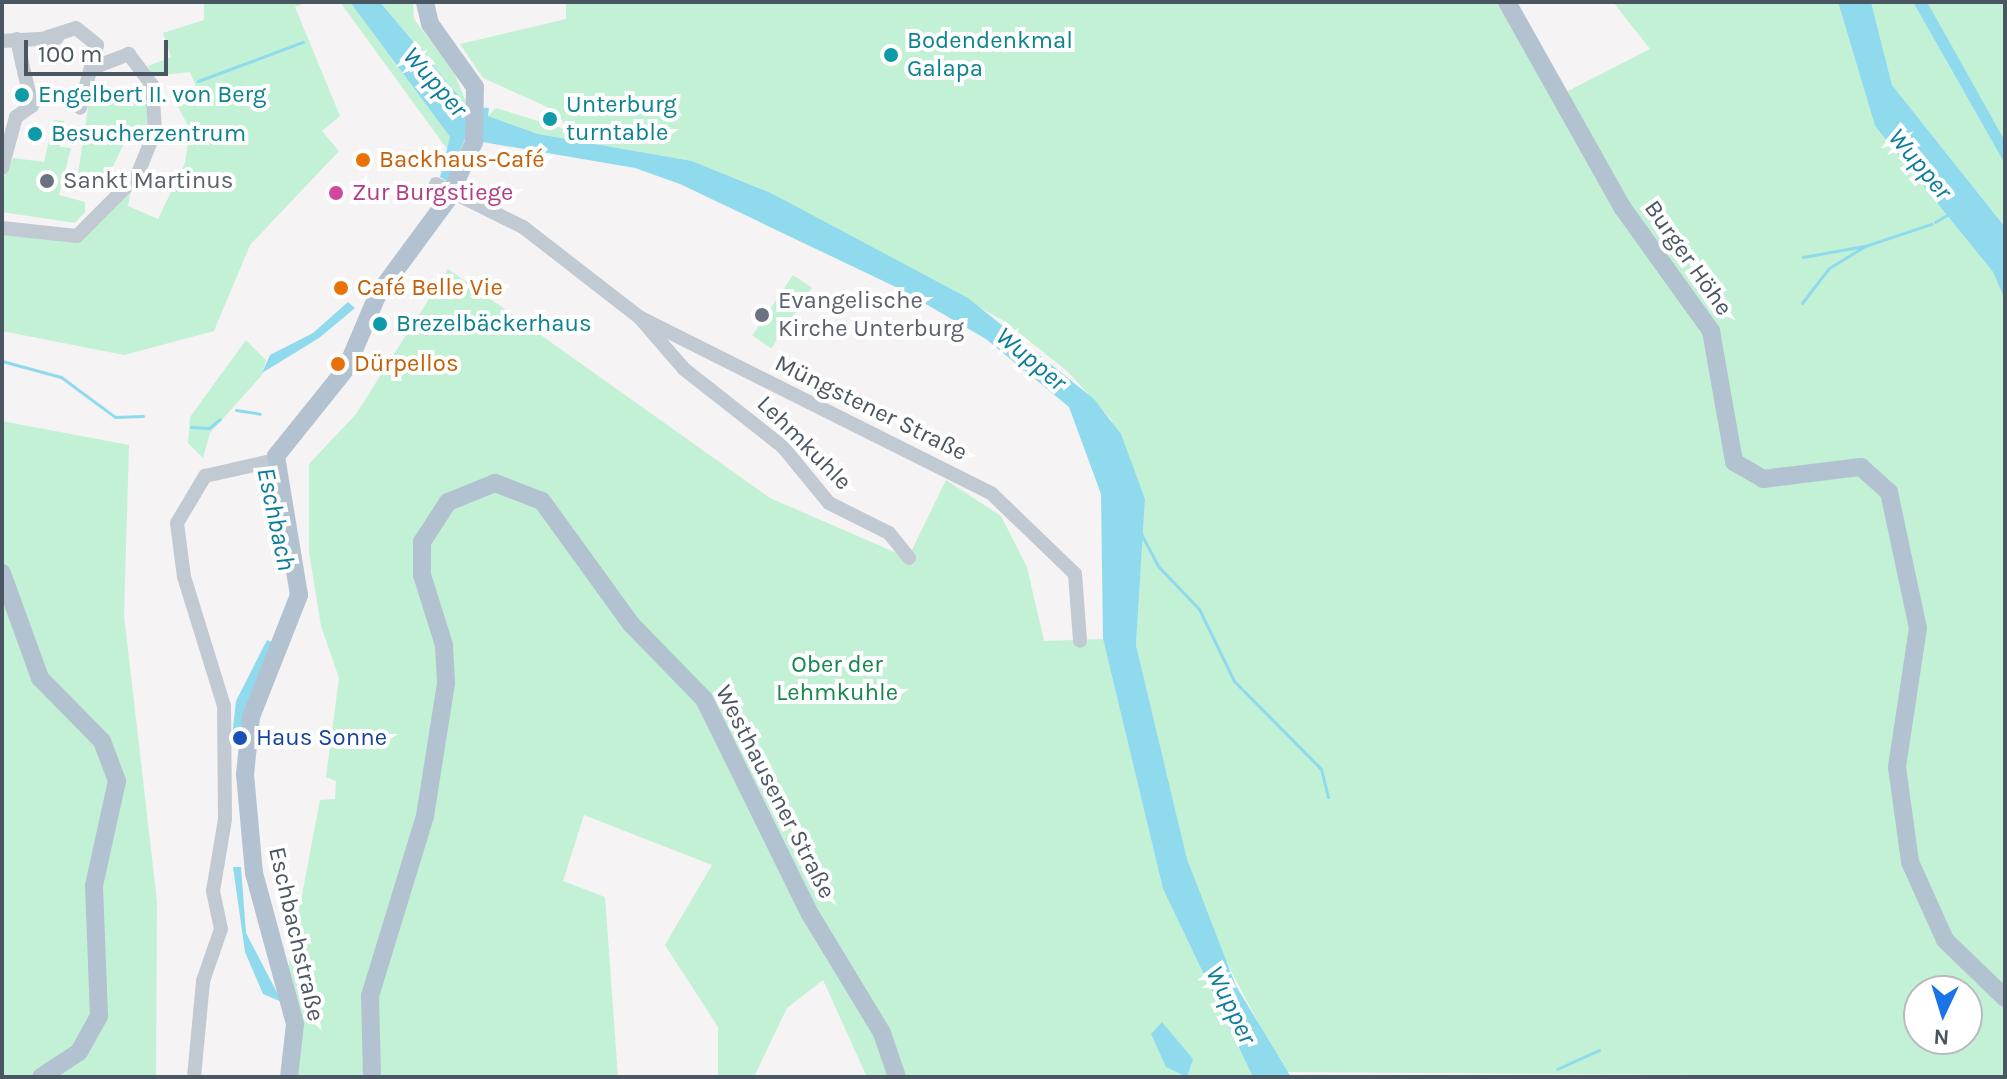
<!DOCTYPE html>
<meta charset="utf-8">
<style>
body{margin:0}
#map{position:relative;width:2007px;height:1079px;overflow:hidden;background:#f5f3f3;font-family:Karla,sans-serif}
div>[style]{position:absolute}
.green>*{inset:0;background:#c3f1d5;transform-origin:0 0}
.water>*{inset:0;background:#90daee}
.stream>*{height:3px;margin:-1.5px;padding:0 1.5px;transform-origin:1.5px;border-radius:1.5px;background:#90daee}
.minor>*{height:14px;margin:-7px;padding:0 7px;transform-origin:7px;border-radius:7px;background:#c1cad2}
.major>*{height:18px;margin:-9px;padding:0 9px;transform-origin:9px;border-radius:9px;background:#b3c2d1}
.dots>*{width:22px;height:22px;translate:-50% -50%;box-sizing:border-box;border:4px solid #fff;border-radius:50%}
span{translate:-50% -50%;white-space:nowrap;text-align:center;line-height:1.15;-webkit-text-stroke:8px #fff;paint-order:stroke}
.culture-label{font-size:24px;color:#0d838f}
.left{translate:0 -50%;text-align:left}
.food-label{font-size:24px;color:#c56008}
.worship-label{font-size:24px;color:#5b616d}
.hotel-label{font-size:24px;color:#b23c85}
.street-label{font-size:24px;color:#4a5661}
.park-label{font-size:24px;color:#17864f}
.transit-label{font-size:24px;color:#164399}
.water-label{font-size:26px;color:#0c7c9b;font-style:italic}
.frame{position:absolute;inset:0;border:4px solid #4a5661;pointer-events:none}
.north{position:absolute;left:1903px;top:975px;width:80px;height:80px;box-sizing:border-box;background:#fff;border:2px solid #b7bbc0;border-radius:50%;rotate:184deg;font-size:22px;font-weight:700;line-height:32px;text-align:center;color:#4a5661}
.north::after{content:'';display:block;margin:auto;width:28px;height:36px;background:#1a73e8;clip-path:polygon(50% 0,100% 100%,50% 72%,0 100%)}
.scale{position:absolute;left:24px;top:40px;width:144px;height:36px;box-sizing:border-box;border:4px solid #4a5661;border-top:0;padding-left:10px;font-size:24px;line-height:28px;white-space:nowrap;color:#4a5661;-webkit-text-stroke:6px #fff;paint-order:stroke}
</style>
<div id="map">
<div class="green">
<i style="clip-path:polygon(204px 2px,307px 2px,295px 7px,340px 116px,322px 131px,339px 151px,250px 245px,214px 331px,124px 355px,2px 331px,2px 228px,69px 237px,132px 184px,128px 206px,158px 219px,185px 163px,190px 129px,178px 107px,200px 96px,190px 72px,153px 76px,148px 66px,171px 57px,163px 33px,204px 20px)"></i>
<i style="clip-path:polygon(340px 2px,350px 2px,450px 137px,450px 153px)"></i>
<i style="clip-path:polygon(380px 2px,413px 2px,414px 19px,454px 72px,468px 107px)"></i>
<i style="clip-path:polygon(evenodd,566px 2px,1515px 2px,1566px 92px,1650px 49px,1613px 2px,1838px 2px,1875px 126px,1993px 272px,2005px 300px,2005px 1077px,1284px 1072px,1215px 940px,1187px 859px,1136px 645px,1145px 499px,1111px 419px,1067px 371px,1004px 321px,771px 193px,692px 161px,538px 134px,488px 116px,496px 108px,568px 130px,556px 111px,483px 78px,460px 44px,566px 19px,566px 2px,1919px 991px,1967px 991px,1967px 1039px,1919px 1039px,1919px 991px)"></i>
<i style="clip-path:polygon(1871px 2px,1913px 2px,2005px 164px,2005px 227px,1892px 85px)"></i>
<i style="clip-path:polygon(1927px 2px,2005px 2px,2005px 141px,1938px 24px)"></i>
<i style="clip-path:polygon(147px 81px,153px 132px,130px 131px,104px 185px,94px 185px,94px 174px,78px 174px,91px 87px,102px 102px)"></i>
<i style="clip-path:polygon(54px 120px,64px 121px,60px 147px,71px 148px,59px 195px,85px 202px,85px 212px,75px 223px,2px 212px,2px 182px,13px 158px,44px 162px)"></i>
<i style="clip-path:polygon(448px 269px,770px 498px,908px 558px,946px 480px,1001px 516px,1027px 567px,1044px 641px,1103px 639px,1163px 889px,1253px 1077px,867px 1077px,823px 980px,787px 1008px,754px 1077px,718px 1077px,718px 1027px,665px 945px,712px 865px,584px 815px,563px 881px,605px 897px,618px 1077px,295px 1077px,302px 1032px,287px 974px,320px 800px,335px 799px,336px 781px,326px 777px,339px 678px,321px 626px,309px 552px,309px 464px,356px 414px)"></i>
<i style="left:793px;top:275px;width:23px;height:73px;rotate:34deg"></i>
<i style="clip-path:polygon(246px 340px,266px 360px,262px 375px,210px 433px,203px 458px,188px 443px,190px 417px)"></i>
<i style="clip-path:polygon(2px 421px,129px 445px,124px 615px,157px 901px,156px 1077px,2px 1077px)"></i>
</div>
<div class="water">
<i style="clip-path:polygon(350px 2px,380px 2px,468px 107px,489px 108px,488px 116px,538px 134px,692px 161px,771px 193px,968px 298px,1094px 399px,1121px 434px,1145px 499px,1136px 645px,1187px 859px,1236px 986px,1291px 1077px,1253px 1077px,1163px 889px,1103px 639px,1101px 494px,1069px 407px,986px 339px,900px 289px,680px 184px,635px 168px,465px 139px,447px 181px,440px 177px,450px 137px)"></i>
<i style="clip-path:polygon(1838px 2px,1871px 2px,1892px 85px,2005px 227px,2005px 300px,1993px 272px,1875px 126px)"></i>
<i style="clip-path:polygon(1913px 2px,1927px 2px,2005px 141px,2005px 164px)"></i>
<i style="clip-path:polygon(348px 302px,355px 308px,319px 338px,262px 373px,270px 355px,313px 333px)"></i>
<i style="clip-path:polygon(267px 640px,277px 644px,239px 738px,232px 737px,236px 701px)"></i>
<i style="clip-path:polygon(233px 867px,241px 867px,246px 933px,282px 1002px,263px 994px,245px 952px)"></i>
<i style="clip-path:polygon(1162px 1022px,1193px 1059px,1187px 1077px,1166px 1067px,1151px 1034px)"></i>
</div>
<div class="stream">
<i style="left:198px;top:81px;width:112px;rotate:-20.4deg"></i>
<i style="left:1935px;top:222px;width:16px;rotate:-30deg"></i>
<i style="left:1803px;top:257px;width:62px;rotate:-10.2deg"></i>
<i style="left:1802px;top:303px;width:44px;rotate:-52.4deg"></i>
<i style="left:1829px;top:268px;width:42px;rotate:-31.4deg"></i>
<i style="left:1865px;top:246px;width:70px;rotate:-18.4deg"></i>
<i style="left:2px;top:361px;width:61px;rotate:15.2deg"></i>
<i style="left:61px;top:377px;width:67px;rotate:36.5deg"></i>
<i style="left:115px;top:417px;width:28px;rotate:-2deg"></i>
<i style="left:236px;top:410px;width:24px;rotate:9deg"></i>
<i style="left:191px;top:427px;width:18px;rotate:3deg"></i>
<i style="left:209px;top:428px;width:14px;rotate:-39deg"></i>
<i style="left:1140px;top:532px;width:38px;rotate:62deg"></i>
<i style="left:1158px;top:566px;width:59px;rotate:46.4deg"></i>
<i style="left:1199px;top:609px;width:80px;rotate:64.1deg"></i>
<i style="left:1234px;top:681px;width:124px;rotate:45.3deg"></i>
<i style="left:1321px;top:769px;width:29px;rotate:76deg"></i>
<i style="left:1557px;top:1069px;width:46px;rotate:-24.3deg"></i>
<i style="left:1542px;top:1077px;width:2px;rotate:-27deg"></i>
</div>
<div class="minor">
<i style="left:48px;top:37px;width:29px;rotate:-18deg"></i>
<i style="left:76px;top:28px;width:27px;rotate:39deg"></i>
<i style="left:97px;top:45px;width:65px;rotate:105.1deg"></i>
<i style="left:17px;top:39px;width:29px;rotate:78deg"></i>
<i style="left:2px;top:41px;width:55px;rotate:-3.1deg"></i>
<i style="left:2px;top:168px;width:53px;rotate:-74.6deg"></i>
<i style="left:16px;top:117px;width:19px;rotate:-35deg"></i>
<i style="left:32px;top:106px;width:35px;rotate:-103deg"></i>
<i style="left:436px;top:184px;width:97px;rotate:26.3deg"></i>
<i style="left:523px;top:227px;width:147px;rotate:37.8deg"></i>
<i style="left:639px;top:317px;width:395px;rotate:26.6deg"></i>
<i style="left:992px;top:494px;width:115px;rotate:43.9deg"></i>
<i style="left:1075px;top:574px;width:67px;rotate:85.7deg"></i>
<i style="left:2px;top:228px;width:75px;rotate:6.1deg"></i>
<i style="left:77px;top:236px;width:85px;rotate:-45deg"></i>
<i style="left:137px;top:176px;width:48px;rotate:-68.2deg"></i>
<i style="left:155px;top:131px;width:46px;rotate:-93.7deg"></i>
<i style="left:152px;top:85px;width:39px;rotate:-127deg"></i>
<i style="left:129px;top:54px;width:36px;rotate:159deg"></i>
<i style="left:639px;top:317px;width:69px;rotate:49.1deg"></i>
<i style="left:684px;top:369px;width:126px;rotate:38.2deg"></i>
<i style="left:783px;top:447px;width:72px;rotate:50.6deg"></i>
<i style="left:829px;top:503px;width:67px;rotate:26.6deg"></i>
<i style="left:889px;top:533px;width:32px;rotate:51deg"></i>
<i style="left:194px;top:1077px;width:96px;rotate:-84.6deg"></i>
<i style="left:203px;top:981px;width:55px;rotate:-70.9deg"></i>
<i style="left:221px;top:929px;width:39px;rotate:-102deg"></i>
<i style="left:213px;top:891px;width:73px;rotate:-80.5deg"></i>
<i style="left:225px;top:819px;width:113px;rotate:-90.5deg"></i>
<i style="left:224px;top:706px;width:135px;rotate:-107.2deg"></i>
<i style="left:184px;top:577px;width:54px;rotate:-97.4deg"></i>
<i style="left:177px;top:523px;width:55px;rotate:-59.2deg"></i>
<i style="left:205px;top:476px;width:73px;rotate:-12.7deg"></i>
</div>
<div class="major">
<i style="left:1507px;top:2px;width:235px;rotate:60.7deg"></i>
<i style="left:1622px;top:207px;width:153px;rotate:54.3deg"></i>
<i style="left:1711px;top:331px;width:133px;rotate:80deg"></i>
<i style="left:1734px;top:462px;width:34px;rotate:30deg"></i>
<i style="left:1763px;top:479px;width:99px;rotate:-7deg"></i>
<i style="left:1861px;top:467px;width:38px;rotate:42deg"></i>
<i style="left:1889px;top:492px;width:139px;rotate:78deg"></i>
<i style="left:1918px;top:628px;width:141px;rotate:98.6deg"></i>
<i style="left:1897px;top:767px;width:96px;rotate:82.2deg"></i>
<i style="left:1910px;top:862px;width:85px;rotate:65.8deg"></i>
<i style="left:1945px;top:940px;width:83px;rotate:44deg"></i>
<i style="left:2px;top:573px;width:112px;rotate:70.1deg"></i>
<i style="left:40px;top:678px;width:88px;rotate:45.5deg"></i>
<i style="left:102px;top:741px;width:43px;rotate:69.4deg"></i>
<i style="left:117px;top:781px;width:107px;rotate:102.4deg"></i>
<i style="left:94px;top:886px;width:130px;rotate:87.8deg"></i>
<i style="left:99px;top:1016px;width:41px;rotate:119.1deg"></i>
<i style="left:79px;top:1052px;width:45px;rotate:146.7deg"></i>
<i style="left:289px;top:1077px;width:53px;rotate:-83.5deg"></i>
<i style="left:295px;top:1024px;width:156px;rotate:-105.2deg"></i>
<i style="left:254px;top:873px;width:99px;rotate:-95.2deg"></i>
<i style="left:245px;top:774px;width:57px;rotate:-84deg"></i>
<i style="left:251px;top:717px;width:131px;rotate:-68.5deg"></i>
<i style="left:299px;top:595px;width:141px;rotate:-99.4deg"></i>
<i style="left:276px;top:456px;width:112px;rotate:-51.2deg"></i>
<i style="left:346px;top:369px;width:82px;rotate:-66.9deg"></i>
<i style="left:378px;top:294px;width:118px;rotate:-53.6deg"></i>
<i style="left:448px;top:199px;width:63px;rotate:-65.5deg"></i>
<i style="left:474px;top:142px;width:55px;rotate:-89deg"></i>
<i style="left:475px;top:87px;width:77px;rotate:-125.5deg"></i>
<i style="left:430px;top:24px;width:23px;rotate:-103deg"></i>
<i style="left:372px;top:1077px;width:81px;rotate:-91.4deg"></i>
<i style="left:370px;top:996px;width:188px;rotate:-73deg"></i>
<i style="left:425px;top:816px;width:135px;rotate:-81deg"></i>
<i style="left:446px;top:683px;width:38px;rotate:-93deg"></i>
<i style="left:444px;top:645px;width:73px;rotate:-107.4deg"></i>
<i style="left:422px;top:575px;width:33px;rotate:-90deg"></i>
<i style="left:422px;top:542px;width:48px;rotate:-57deg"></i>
<i style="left:448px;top:502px;width:51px;rotate:-22deg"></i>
<i style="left:495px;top:483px;width:50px;rotate:21deg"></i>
<i style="left:542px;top:501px;width:152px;rotate:54.1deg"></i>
<i style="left:631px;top:624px;width:105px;rotate:45.8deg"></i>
<i style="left:704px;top:699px;width:240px;rotate:63.8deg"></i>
<i style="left:810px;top:914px;width:139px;rotate:58.8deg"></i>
<i style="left:882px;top:1033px;width:46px;rotate:71.2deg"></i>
</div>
<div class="dots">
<i style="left:891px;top:55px;background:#0f9aa8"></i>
<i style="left:22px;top:95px;background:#0f9aa8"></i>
<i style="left:550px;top:119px;background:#0f9aa8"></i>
<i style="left:35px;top:134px;background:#0f9aa8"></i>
<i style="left:363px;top:160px;background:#e8710a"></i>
<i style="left:47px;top:181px;background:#6b7280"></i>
<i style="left:336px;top:193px;background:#d1479c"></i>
<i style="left:341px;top:288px;background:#e8710a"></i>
<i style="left:762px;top:315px;background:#6b7280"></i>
<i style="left:380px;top:324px;background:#0f9aa8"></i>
<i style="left:338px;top:364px;background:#e8710a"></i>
<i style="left:240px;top:738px;background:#1a4fb4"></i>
</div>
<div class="culture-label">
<span class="left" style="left:907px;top:55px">Bodendenkmal<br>Galapa</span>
<span class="left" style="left:38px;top:95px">Engelbert II. von Berg</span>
<span class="left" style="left:566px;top:119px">Unterburg<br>turntable</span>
<span class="left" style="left:51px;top:134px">Besucherzentrum</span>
<span class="left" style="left:396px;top:324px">Brezelbäckerhaus</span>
</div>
<div class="food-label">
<span class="left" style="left:379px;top:160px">Backhaus-Café</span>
<span class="left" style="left:357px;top:288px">Café Belle Vie</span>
<span class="left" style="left:354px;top:364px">Dürpellos</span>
</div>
<div class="worship-label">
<span class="left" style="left:63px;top:181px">Sankt Martinus</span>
<span class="left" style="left:778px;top:315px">Evangelische<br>Kirche Unterburg</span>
</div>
<div class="hotel-label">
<span class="left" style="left:352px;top:193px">Zur Burgstiege</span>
</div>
<div class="street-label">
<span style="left:1688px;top:258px;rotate:55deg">Burger Höhe</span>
<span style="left:871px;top:408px;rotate:26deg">Müngstener Straße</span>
<span style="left:804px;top:443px;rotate:45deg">Lehmkuhle</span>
<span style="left:775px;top:792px;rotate:63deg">Westhausener Straße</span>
<span style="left:296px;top:934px;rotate:77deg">Eschbachstraße</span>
</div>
<div class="park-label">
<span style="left:837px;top:679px">Ober der<br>Lehmkuhle</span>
</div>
<div class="transit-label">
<span class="left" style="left:256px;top:738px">Haus Sonne</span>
</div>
<div class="water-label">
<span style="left:435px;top:82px;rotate:49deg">Wupper</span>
<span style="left:1920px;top:164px;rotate:50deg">Wupper</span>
<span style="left:1031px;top:359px;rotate:40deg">Wupper</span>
<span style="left:276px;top:519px;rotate:78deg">Eschbach</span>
<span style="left:1231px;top:1005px;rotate:64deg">Wupper</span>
</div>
<div class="frame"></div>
<div class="north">N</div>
<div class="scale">100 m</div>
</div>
